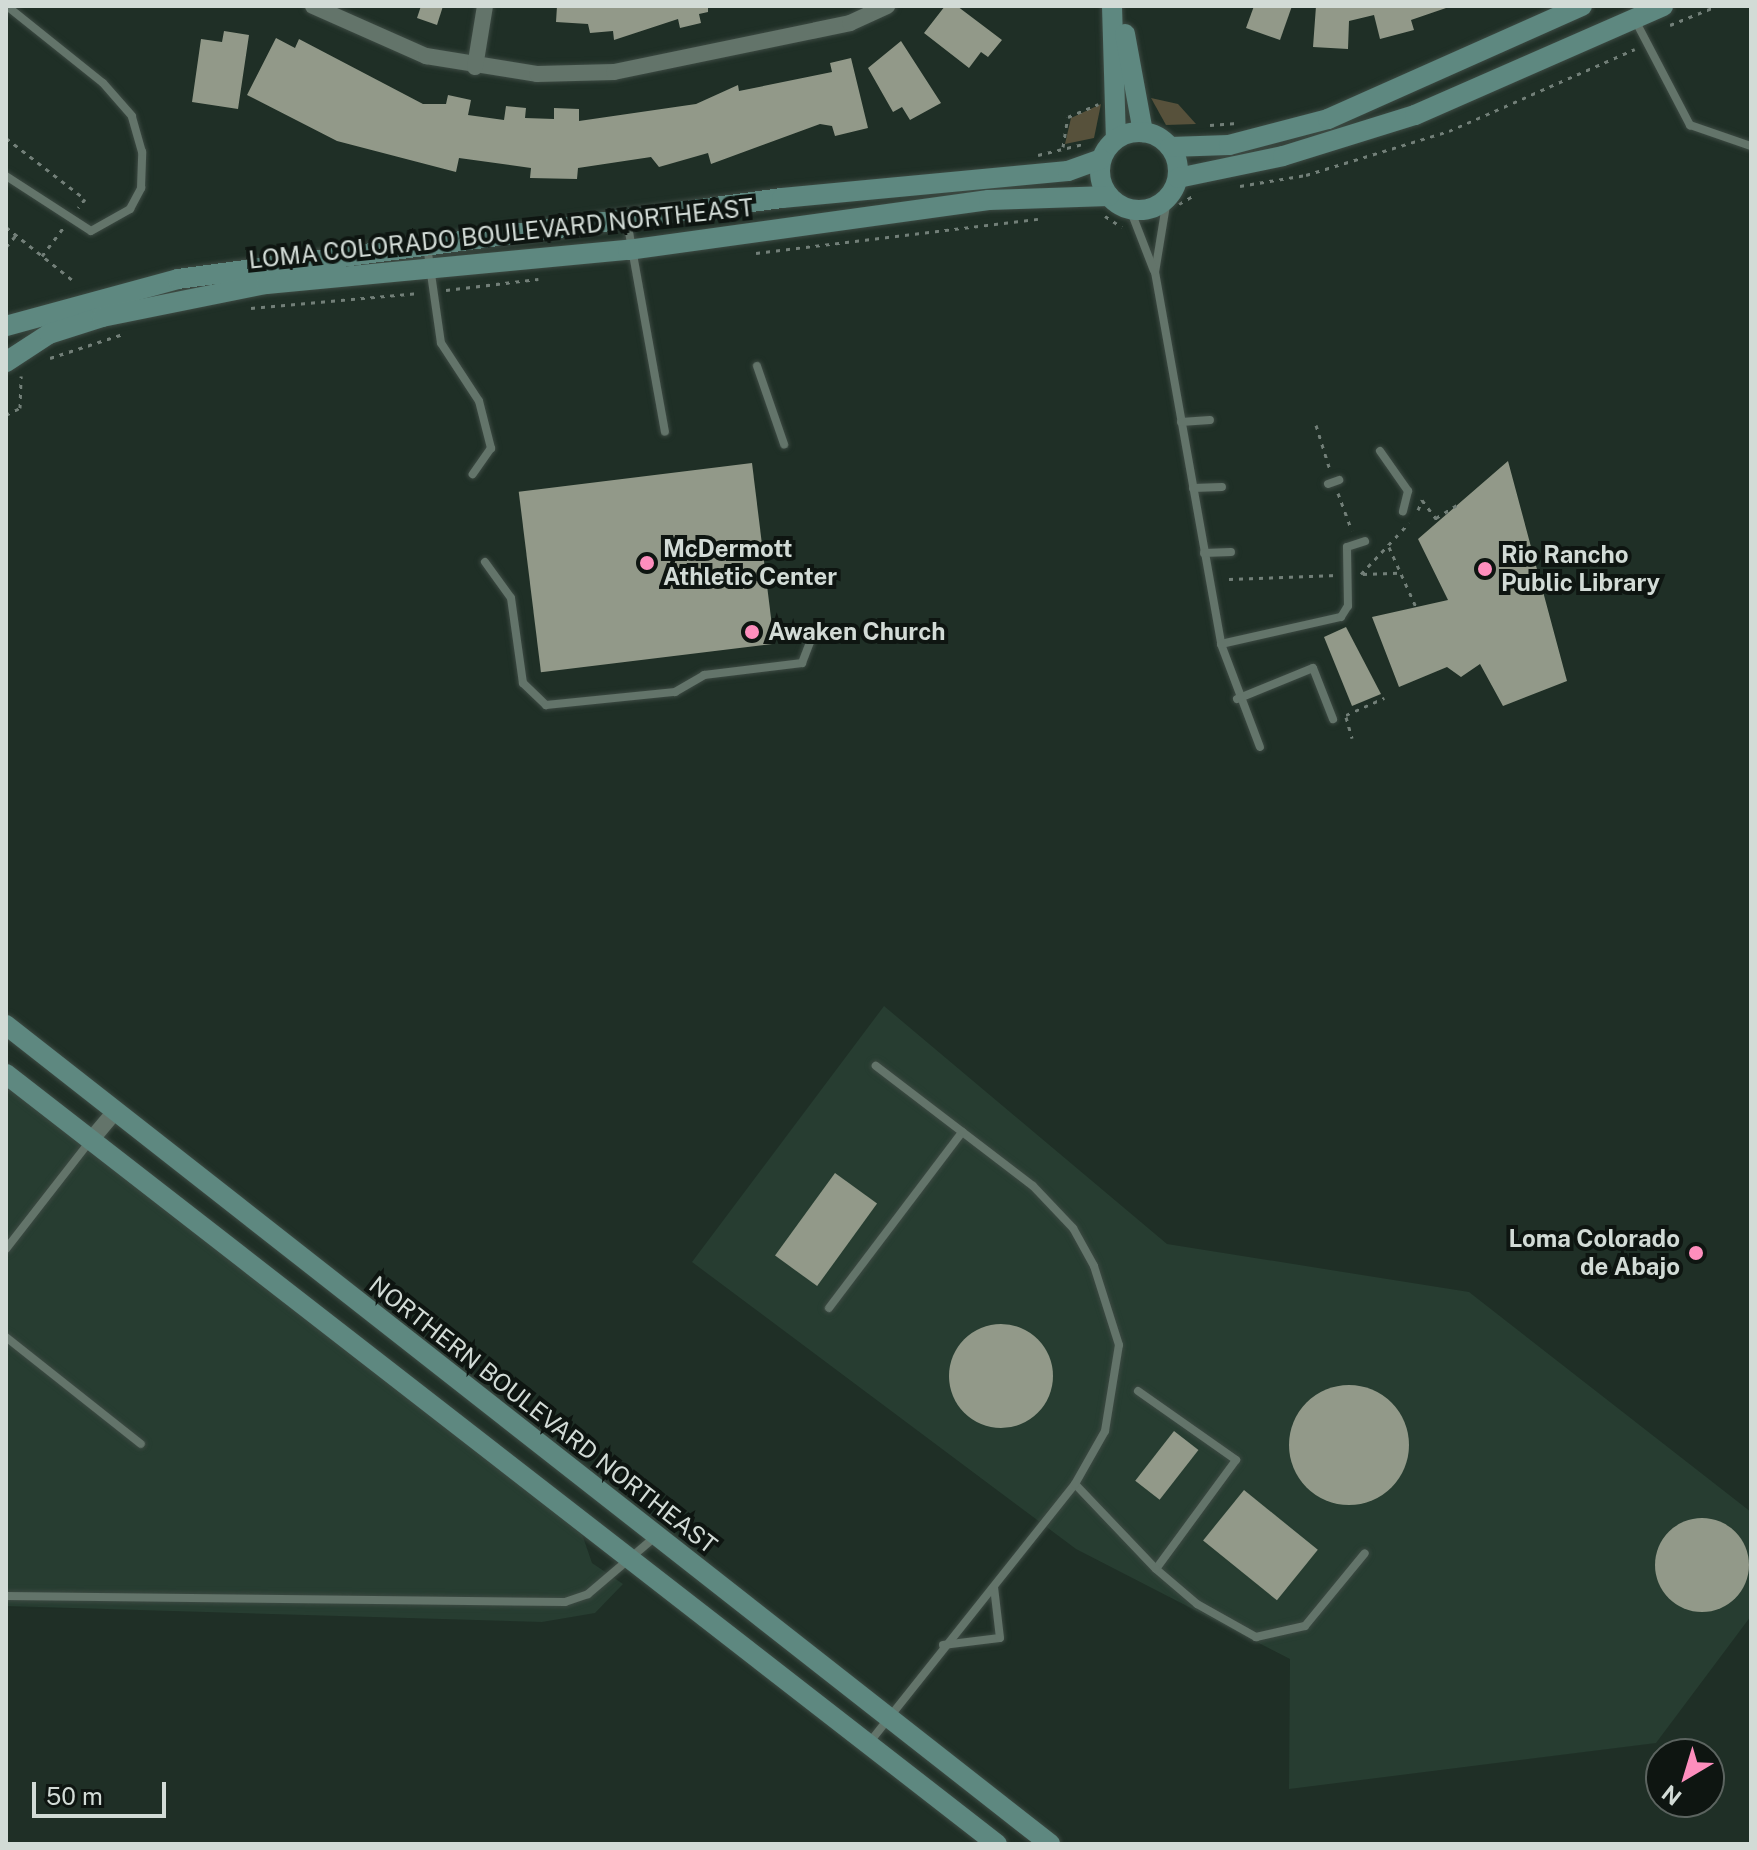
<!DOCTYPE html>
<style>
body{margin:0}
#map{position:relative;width:1757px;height:1850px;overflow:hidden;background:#1f2f26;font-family:"Public Sans",sans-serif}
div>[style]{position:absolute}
.built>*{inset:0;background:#273d31}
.green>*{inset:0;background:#57513b}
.building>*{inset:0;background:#929989;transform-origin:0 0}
.round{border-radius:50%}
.path>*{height:3px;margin-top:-1.5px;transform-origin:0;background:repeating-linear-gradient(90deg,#727f78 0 4px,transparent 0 10px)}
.roads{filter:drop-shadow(0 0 2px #3d4a43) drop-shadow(0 0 2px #3d4a43)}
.lane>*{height:8px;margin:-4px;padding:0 4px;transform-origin:4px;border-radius:4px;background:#63746a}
.street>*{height:16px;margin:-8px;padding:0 8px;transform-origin:8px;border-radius:8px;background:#63746a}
.secondary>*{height:20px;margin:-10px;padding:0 10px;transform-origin:10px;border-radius:10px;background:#5e8880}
.secondary>.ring{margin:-10px;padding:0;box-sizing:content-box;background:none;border:20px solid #5e8880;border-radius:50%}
.dots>*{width:22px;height:22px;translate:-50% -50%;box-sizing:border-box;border:4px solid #0e1511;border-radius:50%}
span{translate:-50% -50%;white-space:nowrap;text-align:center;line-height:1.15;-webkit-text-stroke:8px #0e1511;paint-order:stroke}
.street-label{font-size:24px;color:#d2dbd6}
.poi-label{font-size:24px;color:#d2dbd6;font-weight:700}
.left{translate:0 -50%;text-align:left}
.right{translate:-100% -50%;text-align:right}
.frame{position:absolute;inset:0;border:8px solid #d2dbd6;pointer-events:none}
.north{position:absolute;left:1645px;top:1738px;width:80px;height:80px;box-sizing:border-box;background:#0e1511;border:2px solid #5c6460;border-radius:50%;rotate:218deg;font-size:22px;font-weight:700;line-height:32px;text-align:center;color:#d2dbd6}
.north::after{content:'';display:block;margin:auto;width:28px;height:36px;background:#fe8ebd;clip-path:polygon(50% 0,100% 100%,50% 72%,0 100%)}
.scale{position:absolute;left:32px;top:1782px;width:134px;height:36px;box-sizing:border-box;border:4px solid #d2dbd6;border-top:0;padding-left:10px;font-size:24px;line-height:28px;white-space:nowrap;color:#d2dbd6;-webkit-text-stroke:6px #0e1511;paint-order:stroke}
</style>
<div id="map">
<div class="built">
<i style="clip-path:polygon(884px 1006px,1167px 1244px,1469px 1292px,1751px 1512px,1751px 1616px,1656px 1743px,1289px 1789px,1290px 1659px,1076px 1549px,692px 1262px)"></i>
<i style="clip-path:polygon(6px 1085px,582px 1534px,592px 1563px,623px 1584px,595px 1613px,542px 1622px,6px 1606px)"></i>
</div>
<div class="green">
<i style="clip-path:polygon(1151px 98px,1178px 104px,1196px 124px,1166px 125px)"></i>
<i style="clip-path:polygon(1101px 104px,1094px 138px,1065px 144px,1071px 118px)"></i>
</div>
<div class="building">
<i style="clip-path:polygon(421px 6px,443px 6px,437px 25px,417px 18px)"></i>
<i style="clip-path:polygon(557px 6px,708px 6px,708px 12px,699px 14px,701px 23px,680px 28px,678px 19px,614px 40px,613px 31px,590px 33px,588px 24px,556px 22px)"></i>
<i style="clip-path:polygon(945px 6px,957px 6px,1002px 40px,988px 57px,981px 52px,969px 68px,924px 33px)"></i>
<i style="clip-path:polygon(1254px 6px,1292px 6px,1280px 40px,1246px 28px)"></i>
<i style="clip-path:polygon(1316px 6px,1446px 6px,1446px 8px,1411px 20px,1414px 30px,1380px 39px,1374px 15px,1349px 21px,1348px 49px,1313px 47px)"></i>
<i style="clip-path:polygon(224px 31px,249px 35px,238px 109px,192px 102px,201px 39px,222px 42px)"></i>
<i style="clip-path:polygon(276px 38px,295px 48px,299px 39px,423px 104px,446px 104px,448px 95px,471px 100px,468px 115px,504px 120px,506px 106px,526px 108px,525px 118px,554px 119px,554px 108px,579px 109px,579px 121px,696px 104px,738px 85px,739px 91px,832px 72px,830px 63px,851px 58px,868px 128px,835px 136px,832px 126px,820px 124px,711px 164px,708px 153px,659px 167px,651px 157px,578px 168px,577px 179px,530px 178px,531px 168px,459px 158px,456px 172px,337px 141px,247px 95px)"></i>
<i style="clip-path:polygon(901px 41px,941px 103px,910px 120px,902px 107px,893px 112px,868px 68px)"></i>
<i style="clip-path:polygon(1508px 461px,1567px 681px,1503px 706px,1480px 664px,1461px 677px,1447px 667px,1399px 687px,1372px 617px,1448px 600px,1418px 539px)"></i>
<i style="left:752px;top:463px;width:182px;height:235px;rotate:83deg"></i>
<i style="clip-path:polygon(1346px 627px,1381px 694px,1352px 706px,1324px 637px)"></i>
<i style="left:835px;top:1173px;width:52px;height:102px;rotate:36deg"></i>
<i class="round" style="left:949px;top:1324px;width:104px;height:104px"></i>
<i class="round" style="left:1289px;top:1385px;width:120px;height:120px"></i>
<i style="left:1174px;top:1431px;width:31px;height:63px;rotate:38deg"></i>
<i style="left:1244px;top:1490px;width:95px;height:65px;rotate:39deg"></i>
<i class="round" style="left:1655px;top:1518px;width:94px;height:94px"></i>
</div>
<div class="path">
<i style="left:1670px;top:25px;width:51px;rotate:-22deg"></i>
<i style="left:1210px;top:125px;width:27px;rotate:-4deg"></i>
<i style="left:6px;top:138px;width:100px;rotate:37.7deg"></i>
<i style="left:85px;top:199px;width:11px;rotate:128deg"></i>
<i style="left:1063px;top:147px;width:30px;rotate:-81deg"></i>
<i style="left:1068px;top:117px;width:33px;rotate:-23deg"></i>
<i style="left:1038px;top:155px;width:46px;rotate:-13.7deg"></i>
<i style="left:1240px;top:186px;width:67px;rotate:-9.5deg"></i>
<i style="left:1306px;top:175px;width:150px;rotate:-17.1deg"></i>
<i style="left:1449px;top:131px;width:203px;rotate:-23.8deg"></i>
<i style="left:1179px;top:204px;width:16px;rotate:-30deg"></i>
<i style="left:1105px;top:216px;width:20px;rotate:33deg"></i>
<i style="left:6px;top:227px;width:88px;rotate:38.6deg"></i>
<i style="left:6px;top:247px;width:16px;rotate:-50deg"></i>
<i style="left:756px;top:253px;width:284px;rotate:-6.9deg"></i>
<i style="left:42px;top:256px;width:36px;rotate:-53deg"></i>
<i style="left:446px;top:290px;width:93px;rotate:-6.8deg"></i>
<i style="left:251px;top:308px;width:169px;rotate:-5.1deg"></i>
<i style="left:50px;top:358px;width:77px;rotate:-18.2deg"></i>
<i style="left:6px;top:415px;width:16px;rotate:-27deg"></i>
<i style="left:20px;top:408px;width:32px;rotate:-88deg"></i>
<i style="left:1316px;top:425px;width:47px;rotate:72.7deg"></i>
<i style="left:1338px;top:493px;width:40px;rotate:69.8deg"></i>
<i style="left:1418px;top:510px;width:11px;rotate:-68deg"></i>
<i style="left:1422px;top:500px;width:26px;rotate:53deg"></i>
<i style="left:1436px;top:518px;width:28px;rotate:-32deg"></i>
<i style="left:1389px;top:547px;width:66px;rotate:65.8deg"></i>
<i style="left:1361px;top:574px;width:70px;rotate:-46.7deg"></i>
<i style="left:1363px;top:574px;width:36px;rotate:-2deg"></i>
<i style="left:1229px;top:579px;width:108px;rotate:-2.1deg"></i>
<i style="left:1346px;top:715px;width:42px;rotate:-24.1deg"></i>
<i style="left:1346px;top:717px;width:22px;rotate:74deg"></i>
</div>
<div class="roads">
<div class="lane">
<i style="left:1635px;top:20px;width:119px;rotate:62.4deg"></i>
<i style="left:1690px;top:125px;width:65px;rotate:19deg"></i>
<i style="left:6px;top:176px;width:101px;rotate:32.9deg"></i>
<i style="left:91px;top:231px;width:45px;rotate:-29.4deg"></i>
<i style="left:130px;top:209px;width:24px;rotate:-62deg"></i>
<i style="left:141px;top:188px;width:36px;rotate:-88deg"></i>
<i style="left:142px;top:152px;width:37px;rotate:-106deg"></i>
<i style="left:132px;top:116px;width:44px;rotate:-131.3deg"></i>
<i style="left:103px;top:83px;width:123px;rotate:-141.3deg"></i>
<i style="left:1167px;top:199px;width:74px;rotate:99.3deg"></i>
<i style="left:1155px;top:272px;width:378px;rotate:79.9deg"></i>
<i style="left:1221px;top:644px;width:110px;rotate:69.3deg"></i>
<i style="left:1130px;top:209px;width:66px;rotate:68.8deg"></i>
<i style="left:627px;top:221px;width:214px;rotate:79.8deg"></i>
<i style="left:427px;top:246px;width:98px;rotate:81.8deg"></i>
<i style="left:441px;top:343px;width:69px;rotate:56.8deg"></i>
<i style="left:479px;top:401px;width:49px;rotate:75.7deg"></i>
<i style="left:491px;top:448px;width:32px;rotate:125deg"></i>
<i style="left:757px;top:366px;width:83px;rotate:70.9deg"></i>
<i style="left:1181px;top:422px;width:29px;rotate:-4deg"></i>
<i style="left:1380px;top:451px;width:49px;rotate:55deg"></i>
<i style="left:1408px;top:491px;width:21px;rotate:104deg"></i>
<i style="left:1328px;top:484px;width:12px;rotate:-20deg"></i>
<i style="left:1193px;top:488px;width:29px;rotate:-2deg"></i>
<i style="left:1204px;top:553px;width:27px;rotate:-2deg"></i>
<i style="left:485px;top:562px;width:44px;rotate:54.2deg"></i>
<i style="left:511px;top:598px;width:86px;rotate:82deg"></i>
<i style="left:523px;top:683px;width:32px;rotate:44deg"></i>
<i style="left:546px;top:705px;width:130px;rotate:-5.8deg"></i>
<i style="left:675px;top:692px;width:34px;rotate:-30deg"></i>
<i style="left:704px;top:675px;width:99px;rotate:-7deg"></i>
<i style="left:802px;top:663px;width:22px;rotate:-69deg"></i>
<i style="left:1221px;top:644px;width:123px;rotate:-12.7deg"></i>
<i style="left:1341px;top:617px;width:13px;rotate:-58deg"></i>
<i style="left:1348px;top:606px;width:59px;rotate:-91deg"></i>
<i style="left:1347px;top:547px;width:19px;rotate:-18deg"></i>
<i style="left:1237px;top:699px;width:82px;rotate:-22.2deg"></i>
<i style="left:1313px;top:668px;width:55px;rotate:68.6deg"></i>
<i style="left:6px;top:1249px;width:137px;rotate:-52.1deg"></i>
<i style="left:829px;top:1308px;width:221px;rotate:-52.9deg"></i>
<i style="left:6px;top:1337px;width:172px;rotate:38.4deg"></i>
<i style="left:1138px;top:1391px;width:120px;rotate:35.1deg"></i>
<i style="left:1236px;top:1460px;width:135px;rotate:126.3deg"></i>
<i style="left:1156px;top:1569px;width:54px;rotate:40.5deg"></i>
<i style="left:1197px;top:1604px;width:68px;rotate:29.2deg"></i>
<i style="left:1256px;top:1637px;width:50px;rotate:-12.7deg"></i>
<i style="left:1305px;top:1626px;width:94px;rotate:-50.6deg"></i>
<i style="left:1075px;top:1484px;width:117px;rotate:46.4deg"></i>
<i style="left:6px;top:1596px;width:559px;rotate:0.61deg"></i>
<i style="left:565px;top:1602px;width:24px;rotate:-19deg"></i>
<i style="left:588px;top:1594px;width:88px;rotate:-40.4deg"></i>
<i style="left:943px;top:1645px;width:57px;rotate:-7deg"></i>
<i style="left:1000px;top:1638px;width:51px;rotate:-96.7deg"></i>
<i style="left:869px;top:1743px;width:331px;rotate:-51.5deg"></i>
<i style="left:1075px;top:1484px;width:61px;rotate:-60.5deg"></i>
<i style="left:1105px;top:1431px;width:87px;rotate:-80.8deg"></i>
<i style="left:1119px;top:1345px;width:83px;rotate:-107.6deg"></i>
<i style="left:1094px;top:1266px;width:43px;rotate:-118.9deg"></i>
<i style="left:1073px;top:1228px;width:58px;rotate:-133.6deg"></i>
<i style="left:1033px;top:1186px;width:198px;rotate:-142.6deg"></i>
</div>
<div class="street">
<i style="left:313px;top:6px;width:124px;rotate:23.9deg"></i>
<i style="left:426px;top:56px;width:112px;rotate:9.2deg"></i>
<i style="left:537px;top:74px;width:77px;rotate:-1.5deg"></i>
<i style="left:614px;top:72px;width:241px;rotate:-11.7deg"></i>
<i style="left:850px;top:23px;width:41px;rotate:-24.7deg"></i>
<i style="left:475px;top:67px;width:62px;rotate:-80.7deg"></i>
<i style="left:91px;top:1140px;width:38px;rotate:-50deg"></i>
</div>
<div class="secondary">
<i style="left:1112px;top:6px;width:133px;rotate:88.3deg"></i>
<i style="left:1125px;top:34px;width:100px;rotate:79.6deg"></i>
<i class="ring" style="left:1100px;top:132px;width:58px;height:58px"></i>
<i style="left:1170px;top:147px;width:59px;rotate:-1.9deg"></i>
<i style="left:1229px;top:145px;width:102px;rotate:-14.7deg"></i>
<i style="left:1328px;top:119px;width:278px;rotate:-24deg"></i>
<i style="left:1178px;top:178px;width:107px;rotate:-11.8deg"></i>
<i style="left:1283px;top:156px;width:138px;rotate:-17.3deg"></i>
<i style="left:1415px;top:115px;width:271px;rotate:-23.7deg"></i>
<i style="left:6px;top:326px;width:178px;rotate:-15.3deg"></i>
<i style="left:178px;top:279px;width:609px;rotate:-7.64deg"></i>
<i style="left:782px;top:198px;width:287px;rotate:-5.4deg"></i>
<i style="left:1068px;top:171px;width:35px;rotate:-20deg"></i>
<i style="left:6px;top:362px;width:51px;rotate:-33.1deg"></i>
<i style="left:49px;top:334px;width:56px;rotate:-17.8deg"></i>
<i style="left:102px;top:317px;width:167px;rotate:-11.4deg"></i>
<i style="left:266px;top:284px;width:364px;rotate:-5.4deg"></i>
<i style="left:628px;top:250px;width:364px;rotate:-7.9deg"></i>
<i style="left:989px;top:200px;width:120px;rotate:-1.9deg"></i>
<i style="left:6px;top:1025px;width:1327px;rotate:38.11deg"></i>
<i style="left:6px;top:1074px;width:1255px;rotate:37.85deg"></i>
</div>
</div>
<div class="dots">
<i style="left:647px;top:563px;background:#fe8ebd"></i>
<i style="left:1485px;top:569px;background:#fe8ebd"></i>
<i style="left:752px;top:632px;background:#fe8ebd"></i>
<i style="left:1696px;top:1253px;background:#fe8ebd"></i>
</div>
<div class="street-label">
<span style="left:501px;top:234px;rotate:-6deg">LOMA COLORADO BOULEVARD NORTHEAST</span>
<span style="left:543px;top:1415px;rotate:38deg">NORTHERN BOULEVARD NORTHEAST</span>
</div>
<div class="poi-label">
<span class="left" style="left:663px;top:563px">McDermott<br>Athletic Center</span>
<span class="left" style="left:1501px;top:569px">Rio Rancho<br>Public Library</span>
<span class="left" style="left:768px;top:632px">Awaken Church</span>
<span class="right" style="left:1680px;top:1253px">Loma Colorado<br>de Abajo</span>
</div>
<div class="frame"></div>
<div class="north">N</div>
<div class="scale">50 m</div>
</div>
